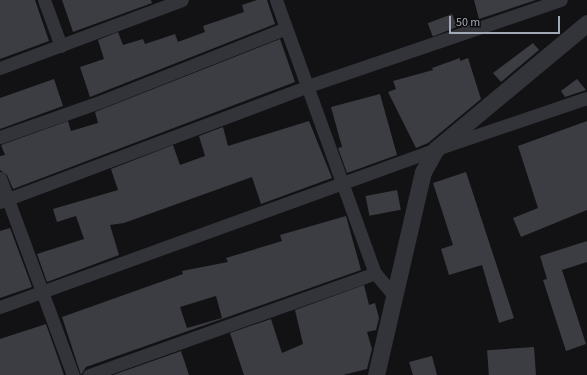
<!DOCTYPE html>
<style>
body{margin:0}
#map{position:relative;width:587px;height:375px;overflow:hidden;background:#121214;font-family:"Source Sans 3",sans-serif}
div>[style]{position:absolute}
.building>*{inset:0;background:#3c3d42;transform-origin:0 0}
.minor>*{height:13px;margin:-6.5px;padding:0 6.5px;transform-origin:6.5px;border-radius:6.5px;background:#333439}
.tertiary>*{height:17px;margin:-8.5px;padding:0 8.5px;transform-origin:8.5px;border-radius:8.5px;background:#333439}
span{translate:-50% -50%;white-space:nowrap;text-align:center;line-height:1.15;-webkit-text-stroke:3px #0d0d0f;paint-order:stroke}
.scale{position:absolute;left:449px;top:16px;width:111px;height:18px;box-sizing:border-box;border:2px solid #a2a9b6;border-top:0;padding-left:5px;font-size:12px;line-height:14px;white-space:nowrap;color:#a2a9b6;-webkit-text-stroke:3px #0d0d0f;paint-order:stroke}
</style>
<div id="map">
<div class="building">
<i style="clip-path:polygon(0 0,35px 0,49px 41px,0 59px)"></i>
<i style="clip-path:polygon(62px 0,151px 0,152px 3px,73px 32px)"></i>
<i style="clip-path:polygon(257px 0,267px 0,275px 24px,90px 97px,80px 67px,104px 59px,98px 40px,118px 32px,123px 45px,143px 39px,145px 44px,175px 34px,178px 42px,205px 32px,203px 26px,244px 12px,242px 5px)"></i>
<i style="clip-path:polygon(474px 0,536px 0,479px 19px)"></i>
<i style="left:452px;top:14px;width:14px;height:26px;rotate:69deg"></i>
<i style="clip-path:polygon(280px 39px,295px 82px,13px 189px,7px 175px,0 170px,0 156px,5px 155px,1px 145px,68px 121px,71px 131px,98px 123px,95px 112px)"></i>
<i style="clip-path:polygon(533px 43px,539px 50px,501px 82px,493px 73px)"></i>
<i style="clip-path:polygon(460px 58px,460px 61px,468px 58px,481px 99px,428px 143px,416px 148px,388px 92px,396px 89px,393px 81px,433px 70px,432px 68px)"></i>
<i style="clip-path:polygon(54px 79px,63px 106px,0 129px,0 98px)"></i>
<i style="clip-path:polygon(577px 79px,586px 90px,565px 97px,561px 91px)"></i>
<i style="clip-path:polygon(380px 94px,397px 155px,347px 173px,338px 148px,342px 147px,331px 107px)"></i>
<i style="clip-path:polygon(309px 121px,332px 178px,261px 204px,252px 177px,124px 223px,110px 225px,119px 255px,47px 282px,37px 254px,84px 239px,76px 216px,57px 222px,53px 209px,118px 190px,111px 169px,173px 145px,180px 165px,205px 156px,199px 136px,223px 127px,228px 146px)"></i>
<i style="clip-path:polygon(587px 121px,587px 210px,521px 237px,513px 218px,538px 208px,518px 146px)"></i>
<i style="clip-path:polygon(466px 172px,514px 318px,499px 323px,482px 265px,449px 275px,441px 249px,453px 245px,433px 183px)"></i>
<i style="left:397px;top:190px;width:20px;height:32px;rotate:79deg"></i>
<i style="clip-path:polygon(evenodd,346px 216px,361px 270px,86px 367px,81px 375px,62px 317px,183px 274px,182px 271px,228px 262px,226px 258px,282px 241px,280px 235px,346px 216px,216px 296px,222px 318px,187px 328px,180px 307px,216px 296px)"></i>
<i style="clip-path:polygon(10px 228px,32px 287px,0 298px,0 231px)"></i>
<i style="clip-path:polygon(587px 241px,587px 262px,562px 270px,586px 344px,566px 351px,543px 280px,547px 279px,540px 256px)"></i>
<i style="clip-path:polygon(364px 285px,369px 305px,375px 303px,379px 318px,376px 330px,367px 332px,372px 349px,367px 369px,343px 375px,244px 375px,230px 333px,271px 319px,282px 353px,303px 344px,295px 310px)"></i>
<i style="clip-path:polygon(46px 324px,64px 375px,0 375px,0 339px)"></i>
<i style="left:534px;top:347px;width:28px;height:47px;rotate:86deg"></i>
<i style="clip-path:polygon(181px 351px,189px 375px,113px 375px)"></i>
<i style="clip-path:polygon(432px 356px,437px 375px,413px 375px,409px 362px)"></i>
</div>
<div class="minor">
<i style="left:44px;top:0;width:49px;rotate:69.7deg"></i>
<i style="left:276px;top:0;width:290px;rotate:70.1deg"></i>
<i style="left:375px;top:273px;width:30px;rotate:50deg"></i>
<i style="left:0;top:68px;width:194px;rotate:-20.5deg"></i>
<i style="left:0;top:137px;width:108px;rotate:-19.4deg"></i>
<i style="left:102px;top:101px;width:196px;rotate:-21.6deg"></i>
<i style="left:0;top:178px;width:210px;rotate:69.7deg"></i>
<i style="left:0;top:202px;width:329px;rotate:-20.6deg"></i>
<i style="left:308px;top:86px;width:267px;rotate:-18.8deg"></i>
<i style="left:0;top:307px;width:464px;rotate:-19.9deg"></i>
<i style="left:436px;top:149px;width:159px;rotate:-18.7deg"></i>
<i style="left:89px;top:375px;width:304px;rotate:-19.6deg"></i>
</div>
<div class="tertiary">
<i style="left:376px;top:375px;width:208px;rotate:-77deg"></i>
<i style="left:423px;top:172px;width:26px;rotate:-61deg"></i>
<i style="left:436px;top:149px;width:197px;rotate:-39.8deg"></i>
</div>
<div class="scale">50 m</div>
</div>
